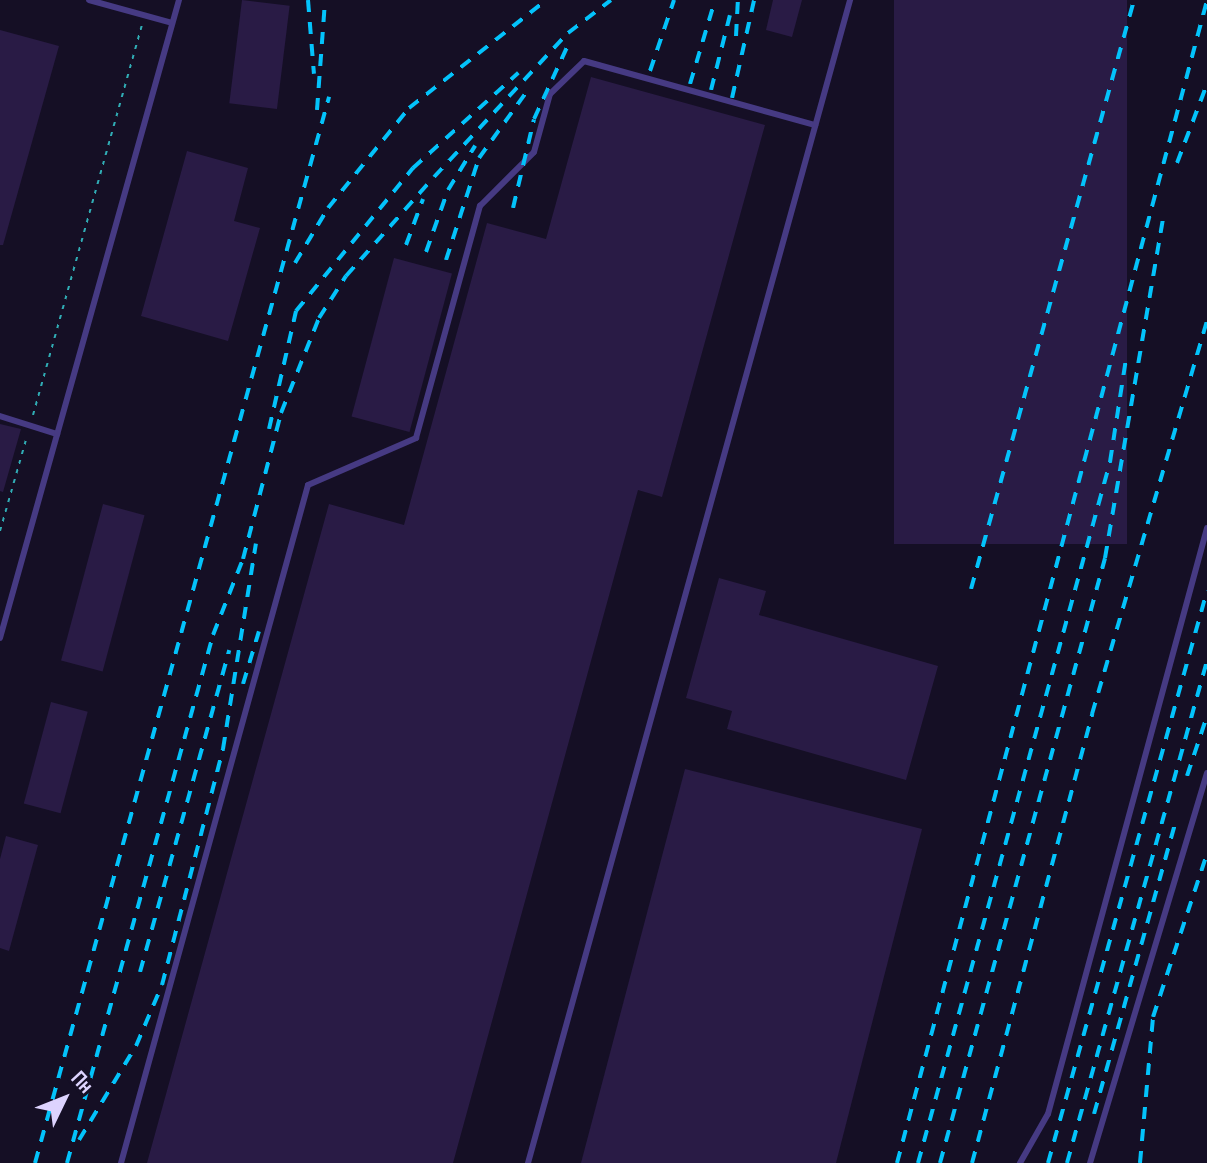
<!DOCTYPE html>
<meta charset="utf-8">
<style>
body{margin:0}
#map{position:relative;width:1207px;height:1163px;overflow:hidden;background:#150f25;font-family:"Sofia Sans Condensed",sans-serif}
div>[style]{position:absolute}
.building>*{inset:0;background:#291b45;transform-origin:0 0}
.path>*{height:2px;margin-top:-1px;transform-origin:0;background:repeating-linear-gradient(90deg,#30adb5 0 4px,transparent 0 10px)}
.lane>*{height:6px;margin:-3px;padding:0 3px;transform-origin:3px;border-radius:3px;background:#463a83}
.rail>*{height:4px;margin-top:-2px;transform-origin:0;background:repeating-linear-gradient(90deg,#03c3fb 0 12px,transparent 0 22px)}
span{translate:-50% -50%;white-space:nowrap;text-align:center;line-height:1.15;-webkit-text-stroke:7px #150f25;paint-order:stroke}
.north{position:absolute;left:24px;top:1059px;width:80px;height:80px;-webkit-text-stroke:6px #150f25;paint-order:stroke;rotate:47deg;font-size:22px;font-weight:700;line-height:32px;text-align:center;color:#ddd3fe}
.north::after{content:'';display:block;margin:auto;width:28px;height:36px;background:#ddd3fe;clip-path:polygon(50% 0,100% 100%,50% 72%,0 100%)}
</style>
<div id="map">
<div class="building">
<i style="left:242px;top:0;width:48px;height:104px;rotate:7deg"></i>
<i style="clip-path:polygon(773px 0,802px 0,792px 37px,766px 30px)"></i>
<i style="left:894px;top:0;width:233px;height:544px"></i>
<i style="clip-path:polygon(0 30px,59px 46px,3px 245px,0 245px)"></i>
<i style="clip-path:polygon(591px 77px,765px 125px,662px 497px,638px 490px,453px 1163px,147px 1163px,329px 504px,404px 525px,487px 223px,546px 239px)"></i>
<i style="clip-path:polygon(187px 151px,248px 168px,234px 221px,260px 228px,228px 341px,141px 316px)"></i>
<i style="left:394px;top:258px;width:60px;height:164px;rotate:15deg"></i>
<i style="clip-path:polygon(0 424px,21px 429px,3px 492px,0 491px)"></i>
<i style="left:103px;top:504px;width:43px;height:162px;rotate:15deg"></i>
<i style="clip-path:polygon(719px 578px,766px 591px,759px 615px,938px 666px,906px 780px,727px 729px,732px 711px,686px 698px)"></i>
<i style="left:51px;top:702px;width:38px;height:105px;rotate:15deg"></i>
<i style="clip-path:polygon(685px 769px,922px 829px,836px 1163px,581px 1163px)"></i>
<i style="clip-path:polygon(6px 836px,38px 845px,9px 951px,0 948px,0 859px)"></i>
</div>
<div class="path">
<i style="left:33px;top:415px;width:406px;rotate:-74.4deg"></i>
<i style="left:0;top:531px;width:99px;rotate:-74.1deg"></i>
</div>
<div class="lane">
<i style="left:89px;top:0;width:86px;rotate:15.5deg"></i>
<i style="left:0;top:416px;width:60px;rotate:17.5deg"></i>
<i style="left:0;top:638px;width:663px;rotate:-74.33deg"></i>
<i style="left:121px;top:1163px;width:703px;rotate:-74.58deg"></i>
<i style="left:308px;top:485px;width:118px;rotate:-23.5deg"></i>
<i style="left:416px;top:438px;width:241px;rotate:-74.6deg"></i>
<i style="left:480px;top:206px;width:76px;rotate:-45deg"></i>
<i style="left:534px;top:152px;width:60px;rotate:-74.6deg"></i>
<i style="left:550px;top:94px;width:47px;rotate:-44.1deg"></i>
<i style="left:584px;top:61px;width:240px;rotate:15.5deg"></i>
<i style="left:528px;top:1163px;width:1207px;rotate:-74.52deg"></i>
<i style="left:1020px;top:1163px;width:56px;rotate:-60.3deg"></i>
<i style="left:1048px;top:1114px;width:607px;rotate:-74.82deg"></i>
<i style="left:1090px;top:1163px;width:407px;rotate:-73.3deg"></i>
</div>
<div class="rail">
<i style="left:308px;top:0;width:74px;rotate:85.4deg"></i>
<i style="left:736px;top:36px;width:36px;rotate:-87deg"></i>
<i style="left:650px;top:71px;width:75px;rotate:-71.3deg"></i>
<i style="left:690px;top:84px;width:88px;rotate:-73.4deg"></i>
<i style="left:711px;top:90px;width:77px;rotate:-75.8deg"></i>
<i style="left:732px;top:98px;width:100px;rotate:-77.3deg"></i>
<i style="left:317px;top:110px;width:110px;rotate:-85.8deg"></i>
<i style="left:1177px;top:163px;width:85px;rotate:-69.2deg"></i>
<i style="left:513px;top:208px;width:91px;rotate:-76.7deg"></i>
<i style="left:534px;top:119px;width:81px;rotate:-65.3deg"></i>
<i style="left:406px;top:245px;width:49px;rotate:-69.7deg"></i>
<i style="left:426px;top:252px;width:66px;rotate:-70.5deg"></i>
<i style="left:448px;top:190px;width:52px;rotate:-58.5deg"></i>
<i style="left:446px;top:260px;width:107px;rotate:-72.1deg"></i>
<i style="left:479px;top:158px;width:79px;rotate:-54.3deg"></i>
<i style="left:295px;top:263px;width:64px;rotate:-59deg"></i>
<i style="left:328px;top:208px;width:129px;rotate:-51deg"></i>
<i style="left:409px;top:108px;width:174px;rotate:-38.2deg"></i>
<i style="left:269px;top:429px;width:121px;rotate:-77.1deg"></i>
<i style="left:296px;top:311px;width:185px;rotate:-50.7deg"></i>
<i style="left:413px;top:168px;width:142px;rotate:-42.1deg"></i>
<i style="left:971px;top:589px;width:611px;rotate:-74.53deg"></i>
<i style="left:243px;top:684px;width:55px;rotate:-73.2deg"></i>
<i style="left:1187px;top:776px;width:63px;rotate:-71.6deg"></i>
<i style="left:140px;top:972px;width:334px;rotate:-74.5deg"></i>
<i style="left:1094px;top:1114px;width:302px;rotate:-74.4deg"></i>
<i style="left:79px;top:1140px;width:110px;rotate:-58.8deg"></i>
<i style="left:136px;top:1046px;width:66px;rotate:-66.9deg"></i>
<i style="left:162px;top:985px;width:244px;rotate:-75.5deg"></i>
<i style="left:223px;top:749px;width:208px;rotate:-80.9deg"></i>
<i style="left:35px;top:1163px;width:1106px;rotate:-74.58deg"></i>
<i style="left:67px;top:1163px;width:548px;rotate:-74.54deg"></i>
<i style="left:213px;top:635px;width:82px;rotate:-68.5deg"></i>
<i style="left:243px;top:559px;width:151px;rotate:-75.4deg"></i>
<i style="left:281px;top:413px;width:102px;rotate:-68.2deg"></i>
<i style="left:319px;top:318px;width:50px;rotate:-57.3deg"></i>
<i style="left:346px;top:276px;width:132px;rotate:-48.4deg"></i>
<i style="left:434px;top:177px;width:197px;rotate:-47.1deg"></i>
<i style="left:568px;top:33px;width:54px;rotate:-37.5deg"></i>
<i style="left:897px;top:1163px;width:1204px;rotate:-75.07deg"></i>
<i style="left:918px;top:1163px;width:727px;rotate:-74.68deg"></i>
<i style="left:1110px;top:462px;width:104px;rotate:-81.2deg"></i>
<i style="left:940px;top:1163px;width:627px;rotate:-74.74deg"></i>
<i style="left:1105px;top:558px;width:350px;rotate:-80.3deg"></i>
<i style="left:972px;top:1163px;width:465px;rotate:-75deg"></i>
<i style="left:1092px;top:714px;width:409px;rotate:-73.7deg"></i>
<i style="left:1048px;top:1163px;width:594px;rotate:-74.47deg"></i>
<i style="left:1067px;top:1163px;width:521px;rotate:-74.42deg"></i>
<i style="left:1140px;top:1163px;width:147px;rotate:-84.9deg"></i>
<i style="left:1153px;top:1017px;width:172px;rotate:-71.7deg"></i>
</div>
<div class="north">Пн</div>
</div>
